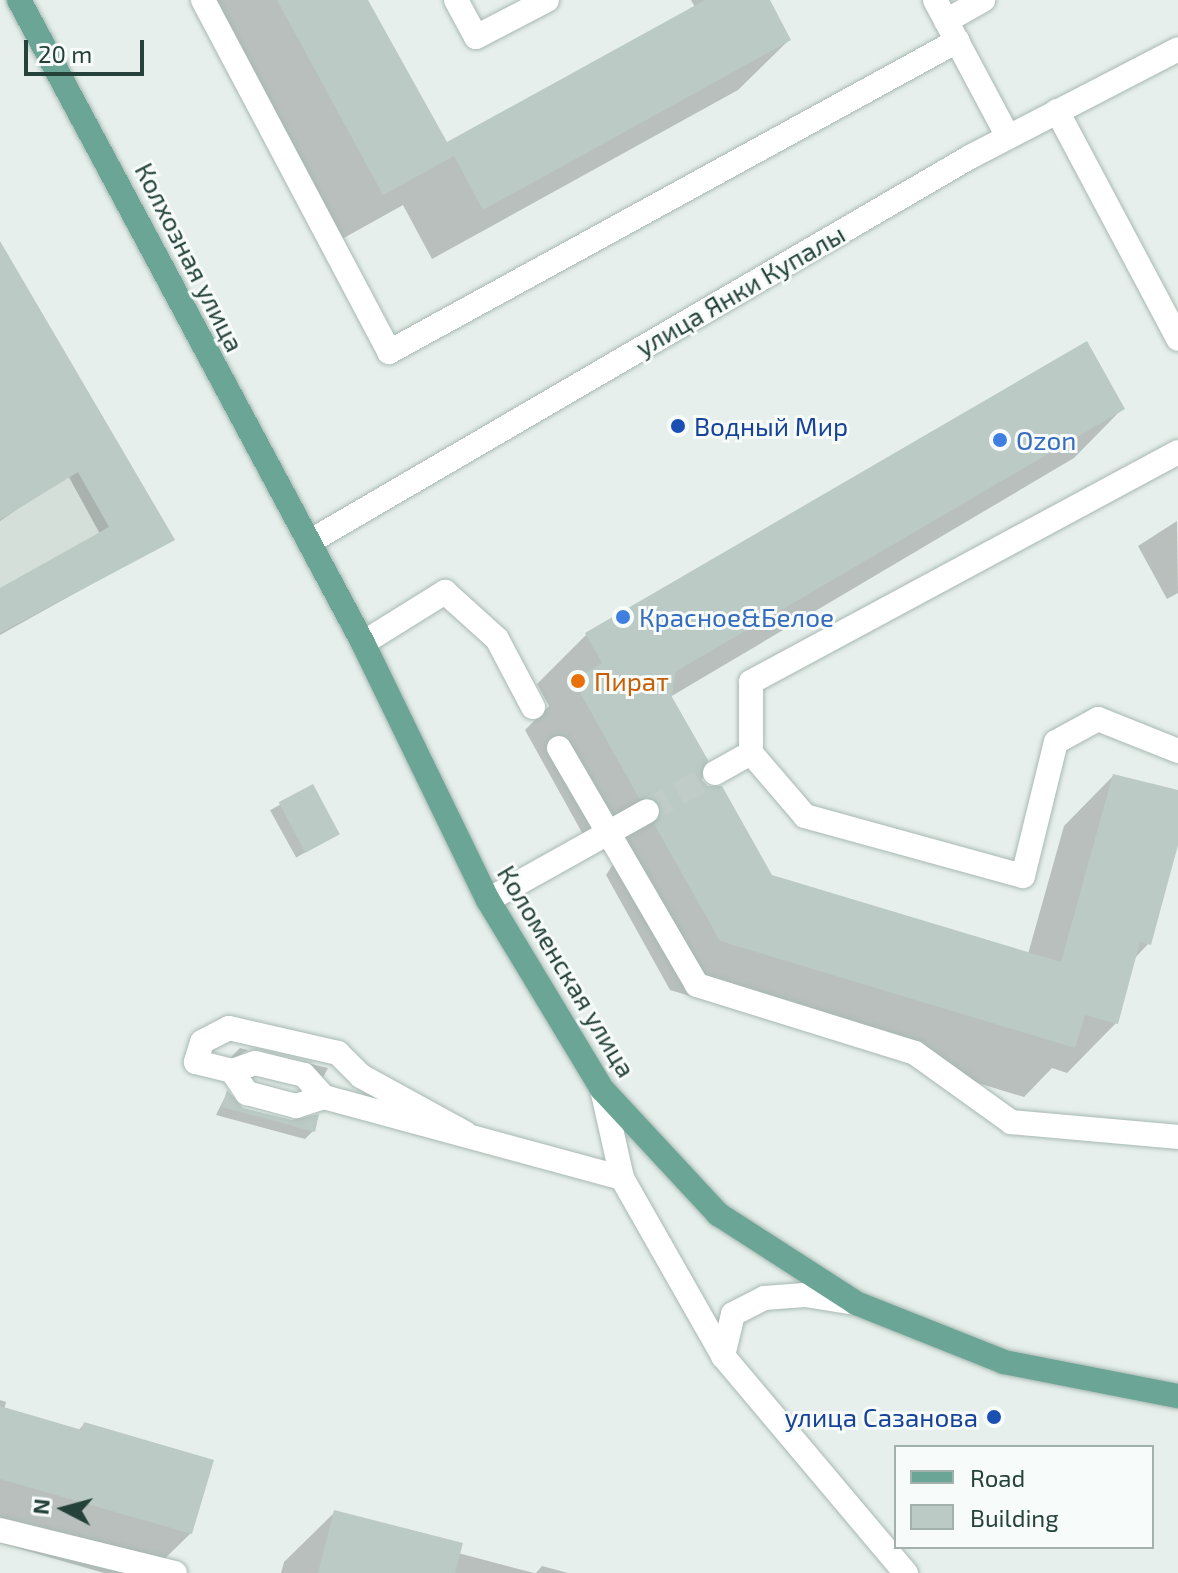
<!DOCTYPE html>
<meta charset="utf-8">
<style>
body{margin:0}
#map{position:relative;width:1178px;height:1573px;overflow:hidden;background:#e6efeb;font-family:"Exo 2",sans-serif}
div>[style]{position:absolute}
.built>*{inset:0;background:#d4dfda}
.shadow>*{inset:0;background:#0003;transform-origin:0 0}
.building>*{inset:0;background:#bbcac4;transform-origin:0 0}
.minor-tunnel>*{height:24px;margin-top:-12px;transform-origin:0;background:repeating-linear-gradient(90deg,#bfccc8 0 24px,transparent 0 36px)}
.roads{filter:drop-shadow(0 0 2px #a8b8b2) drop-shadow(0 0 2px #a8b8b2)}
.minor>*{height:24px;margin:-12px;padding:0 12px;transform-origin:12px;border-radius:12px;background:#fff}
.major>*{height:24px;margin:-12px;padding:0 12px;transform-origin:12px;border-radius:12px;background:#6aa596}
.dots>*{width:22px;height:22px;translate:-50% -50%;box-sizing:border-box;border:4px solid #f7fbf9;border-radius:50%}
span{translate:-50% -50%;white-space:nowrap;text-align:center;line-height:1.15;-webkit-text-stroke:6px #f7fbf9;paint-order:stroke}
.street-label{font-size:26px;color:#24423a}
.transit-label{font-size:26px;color:#164399}
.left{translate:0 -50%;text-align:left}
.right{translate:-100% -50%;text-align:right}
.shop-label{font-size:26px;color:#366cbe}
.food-label{font-size:26px;color:#c56008}
.legend{position:absolute;left:894px;top:1445px;width:260px;height:104px;box-sizing:border-box;background:#f7fbf9;border:2px solid #a3b1ad;margin:0;padding:10px 14px;list-style:none;font-size:24px;color:#24423a}
.legend li{display:flex;align-items:center;gap:16px;height:40px}
.legend b{width:40px;border:2px solid #a3b1ad}
.north{position:absolute;left:24px;top:1469px;width:80px;height:80px;-webkit-text-stroke:6px #f7fbf9;paint-order:stroke;rotate:276deg;font-size:22px;font-weight:700;line-height:32px;text-align:center;color:#24423a}
.north::after{content:'';display:block;margin:auto;width:28px;height:36px;background:#24423a;clip-path:polygon(50% 0,100% 100%,50% 72%,0 100%)}
.scale{position:absolute;left:24px;top:40px;width:120px;height:36px;box-sizing:border-box;border:4px solid #24423a;border-top:0;padding-left:10px;font-size:24px;line-height:28px;white-space:nowrap;color:#24423a;-webkit-text-stroke:6px #f7fbf9;paint-order:stroke}
</style>
<div id="map">
<div class="built">
<i style="clip-path:polygon(0 242px,175px 540px,0 633px)"></i>
</div>
<div class="shadow">
<i style="clip-path:polygon(199px 0,366px 0,446px 145px,695px 7px,691px 0,767px 0,789px 40px,738px 90px,432px 259px,403px 205px,333px 244px)"></i>
<i style="clip-path:polygon(0 248px,172px 539px,0 635px,0 590px,100px 534px,0 351px)"></i>
<i style="clip-path:polygon(1086px 343px,1123px 408px,1074px 458px,670px 697px,699px 780px,771px 877px,1028px 954px,1064px 826px,1113px 776px,1178px 792px,1178px 837px,1149px 943px,1133px 960px,1116px 1023px,1067px 1073px,1052px 1068px,1024px 1097px,670px 990px,606px 875px,614px 863px,611px 852px,590px 847px,525px 730px,549px 706px,537px 684px,586px 635px)"></i>
<i style="clip-path:polygon(0 446px,32px 499px,0 521px)"></i>
<i style="clip-path:polygon(1177px 521px,1178px 593px,1167px 599px,1138px 546px)"></i>
<i style="left:312px;top:787px;width:54px;height:48px;rotate:61deg"></i>
<i style="clip-path:polygon(240px 1048px,248px 1050px,231px 1060px,232px 1056px)"></i>
<i style="clip-path:polygon(311px 1064px,328px 1068px,319px 1085px,304px 1071px)"></i>
<i style="clip-path:polygon(227px 1093px,242px 1109px,313px 1131px,305px 1139px,216px 1115px)"></i>
<i style="clip-path:polygon(0 1400px,6px 1402px,4px 1410px,78px 1431px,84px 1424px,191px 1533px,150px 1573px,104px 1573px,0 1543px)"></i>
<i style="clip-path:polygon(335px 1512px,458px 1553px,534px 1573px,281px 1573px,284px 1562px)"></i>
<i style="clip-path:polygon(542px 1566px,568px 1573px,536px 1573px)"></i>
</div>
<div class="building">
<i style="clip-path:polygon(277px 0,368px 0,447px 142px,705px 0,770px 0,791px 40px,483px 210px,454px 156px,383px 195px)"></i>
<i style="clip-path:polygon(0 241px,175px 540px,0 633px,0 588px,109px 527px,78px 472px,0 520px)"></i>
<i style="clip-path:polygon(1087px 341px,1125px 409px,675px 672px,672px 697px,708px 760px,702px 780px,708px 786px,722px 786px,772px 875px,1061px 962px,1113px 774px,1178px 790px,1178px 845px,1151px 945px,1140px 942px,1118px 1024px,1085px 1015px,1075px 1048px,720px 941px,654px 824px,662px 812px,660px 803px,639px 798px,573px 680px,602px 663px,585px 633px)"></i>
<i style="left:313px;top:784px;width:57px;height:39px;rotate:62deg"></i>
<i style="clip-path:polygon(227px 1090px,243px 1108px,292px 1120px,319px 1114px,315px 1132px,222px 1107px)"></i>
<i style="clip-path:polygon(0 1406px,82px 1430px,84px 1422px,214px 1460px,192px 1534px,0 1479px)"></i>
<i style="clip-path:polygon(334px 1510px,463px 1543px,455px 1573px,318px 1573px)"></i>
</div>
<div class="minor-tunnel">
<i style="left:647px;top:811px;width:78px;rotate:-29.2deg"></i>
</div>
<div class="roads">
<div class="minor">
<i style="left:203px;top:0;width:398px;rotate:62.1deg"></i>
<i style="left:389px;top:352px;width:648px;rotate:-28.7deg"></i>
<i style="left:456px;top:0;width:42px;rotate:61.6deg"></i>
<i style="left:476px;top:37px;width:80px;rotate:-27.5deg"></i>
<i style="left:935px;top:0;width:155px;rotate:61.9deg"></i>
<i style="left:946px;top:21px;width:43px;rotate:-29.6deg"></i>
<i style="left:1057px;top:111px;width:258px;rotate:62deg"></i>
<i style="left:309px;top:542px;width:765px;rotate:-30.22deg"></i>
<i style="left:970px;top:157px;width:234px;rotate:-27.4deg"></i>
<i style="left:363px;top:643px;width:97px;rotate:-31.9deg"></i>
<i style="left:445px;top:592px;width:70px;rotate:42.1deg"></i>
<i style="left:497px;top:639px;width:77px;rotate:62.1deg"></i>
<i style="left:559px;top:748px;width:274px;rotate:59.8deg"></i>
<i style="left:697px;top:985px;width:228px;rotate:17.3deg"></i>
<i style="left:915px;top:1053px;width:118px;rotate:35.7deg"></i>
<i style="left:1011px;top:1122px;width:168px;rotate:5.1deg"></i>
<i style="left:751px;top:753px;width:71px;rotate:-90deg"></i>
<i style="left:751px;top:682px;width:485px;rotate:-28.3deg"></i>
<i style="left:715px;top:773px;width:41px;rotate:-29.1deg"></i>
<i style="left:751px;top:753px;width:83px;rotate:49.4deg"></i>
<i style="left:805px;top:816px;width:226px;rotate:15.4deg"></i>
<i style="left:1023px;top:876px;width:138px;rotate:-76.2deg"></i>
<i style="left:1056px;top:742px;width:48px;rotate:-28.7deg"></i>
<i style="left:1098px;top:719px;width:86px;rotate:21.8deg"></i>
<i style="left:488px;top:900px;width:182px;rotate:-29.2deg"></i>
<i style="left:232px;top:1071px;width:27px;rotate:56deg"></i>
<i style="left:247px;top:1093px;width:51px;rotate:14.9deg"></i>
<i style="left:296px;top:1106px;width:29px;rotate:-18deg"></i>
<i style="left:602px;top:1089px;width:91px;rotate:77.3deg"></i>
<i style="left:622px;top:1178px;width:205px;rotate:60.4deg"></i>
<i style="left:723px;top:1356px;width:284px;rotate:49.9deg"></i>
<i style="left:465px;top:1133px;width:119px;rotate:-151.3deg"></i>
<i style="left:361px;top:1076px;width:33px;rotate:-135deg"></i>
<i style="left:338px;top:1053px;width:112px;rotate:-167.1deg"></i>
<i style="left:229px;top:1028px;width:30px;rotate:153deg"></i>
<i style="left:202px;top:1042px;width:21px;rotate:107deg"></i>
<i style="left:196px;top:1062px;width:37px;rotate:14deg"></i>
<i style="left:232px;top:1071px;width:24px;rotate:-19deg"></i>
<i style="left:255px;top:1063px;width:50px;rotate:13.8deg"></i>
<i style="left:304px;top:1075px;width:30px;rotate:48deg"></i>
<i style="left:324px;top:1097px;width:309px;rotate:15.2deg"></i>
<i style="left:723px;top:1356px;width:43px;rotate:-76.6deg"></i>
<i style="left:733px;top:1314px;width:35px;rotate:-27deg"></i>
<i style="left:764px;top:1298px;width:41px;rotate:-4.2deg"></i>
<i style="left:805px;top:1295px;width:52px;rotate:8.9deg"></i>
<i style="left:0;top:1530px;width:180px;rotate:13.8deg"></i>
</div>
<div class="major">
<i style="left:19px;top:0;width:729px;rotate:61.85deg"></i>
<i style="left:363px;top:643px;width:286px;rotate:64.1deg"></i>
<i style="left:488px;top:900px;width:221px;rotate:58.9deg"></i>
<i style="left:602px;top:1089px;width:171px;rotate:47.1deg"></i>
<i style="left:718px;top:1214px;width:164px;rotate:32.8deg"></i>
<i style="left:856px;top:1303px;width:159px;rotate:21.7deg"></i>
<i style="left:1004px;top:1362px;width:177px;rotate:11.1deg"></i>
</div>
</div>
<div class="dots">
<i style="left:678px;top:426px;background:#1a4fb4"></i>
<i style="left:1000px;top:440px;background:#3f7fe0"></i>
<i style="left:623px;top:617px;background:#3f7fe0"></i>
<i style="left:578px;top:681px;background:#e8710a"></i>
<i style="left:994px;top:1417px;background:#1a4fb4"></i>
</div>
<div class="street-label">
<span style="left:190px;top:257px;rotate:63deg">Колхозная улица</span>
<span style="left:740px;top:290px;rotate:-30deg">улица Янки Купалы</span>
<span style="left:567px;top:971px;rotate:59deg">Коломенская улица</span>
</div>
<div class="transit-label">
<span class="left" style="left:694px;top:426px">Водный Мир</span>
<span class="right" style="left:978px;top:1417px">улица Сазанова</span>
</div>
<div class="shop-label">
<span class="left" style="left:1016px;top:440px">Ozon</span>
<span class="left" style="left:639px;top:617px">Красное&amp;Белое</span>
</div>
<div class="food-label">
<span class="left" style="left:594px;top:681px">Пират</span>
</div>
<ul class="legend">
<li><b style="height:10px;background:#6aa596"></b>Road</li>
<li><b style="height:22px;background:#bbcac4"></b>Building</li>
</ul>
<div class="north">N</div>
<div class="scale">20 m</div>
</div>
